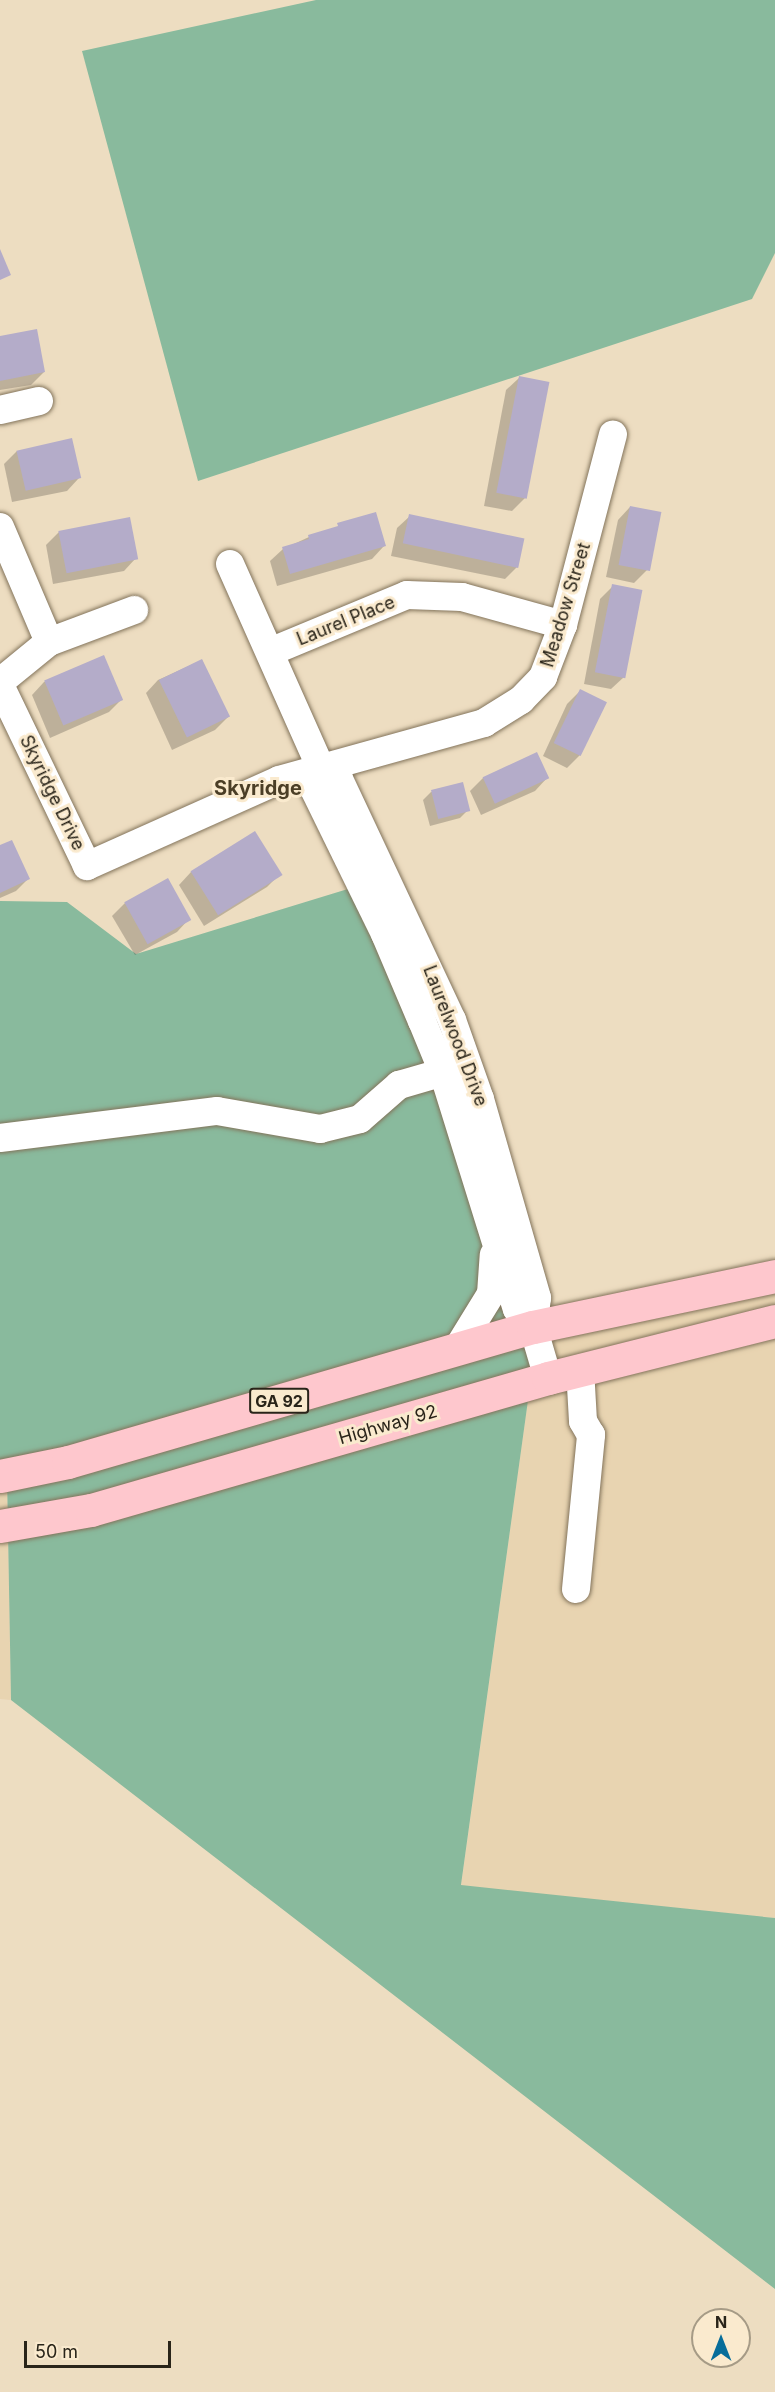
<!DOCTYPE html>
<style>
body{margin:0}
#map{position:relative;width:775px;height:2392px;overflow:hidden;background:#edddc1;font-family:Inter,sans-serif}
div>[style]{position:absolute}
.built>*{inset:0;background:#e8d4b1}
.green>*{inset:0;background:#89ba9d}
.shadow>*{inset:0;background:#0003}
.building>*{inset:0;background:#b4acc9;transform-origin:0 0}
.roads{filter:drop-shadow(0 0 2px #83745b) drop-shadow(0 0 2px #83745b)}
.minor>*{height:28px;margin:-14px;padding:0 14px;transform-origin:14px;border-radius:14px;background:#fff}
.major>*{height:33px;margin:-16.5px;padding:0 16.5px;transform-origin:16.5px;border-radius:16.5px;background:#fec7cd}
span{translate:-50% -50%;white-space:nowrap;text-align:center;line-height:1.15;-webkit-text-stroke:6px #faeace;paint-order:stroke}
.shield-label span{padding:2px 4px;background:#faeace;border:2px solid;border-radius:4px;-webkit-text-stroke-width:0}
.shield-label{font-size:16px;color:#292419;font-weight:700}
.street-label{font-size:18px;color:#292419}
.neighbourhood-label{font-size:20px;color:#4b3e26;font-weight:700}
.north{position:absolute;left:691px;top:2308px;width:60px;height:60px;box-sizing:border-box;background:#faeace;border:2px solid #a69b86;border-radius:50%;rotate:0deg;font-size:16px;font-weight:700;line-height:24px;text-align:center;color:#292419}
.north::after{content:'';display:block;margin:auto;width:21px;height:27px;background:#076d9a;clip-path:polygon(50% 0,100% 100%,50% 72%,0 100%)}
.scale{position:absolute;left:24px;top:2341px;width:147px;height:27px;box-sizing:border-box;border:3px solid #292419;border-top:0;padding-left:8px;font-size:18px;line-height:21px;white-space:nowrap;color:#292419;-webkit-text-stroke:4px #faeace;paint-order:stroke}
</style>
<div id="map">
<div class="built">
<i style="clip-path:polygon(775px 1266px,775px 1918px,461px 1886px,538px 1328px)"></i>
<i style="clip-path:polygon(7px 1475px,11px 1700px,0 1699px,0 1478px)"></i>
</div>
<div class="green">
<i style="clip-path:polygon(316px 0,775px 0,775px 253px,752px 299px,198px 481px,82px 51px)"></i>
<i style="clip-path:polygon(387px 877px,538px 1328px,461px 1885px,775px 1918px,775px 2289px,11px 1700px,7px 1476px,0 1478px,0 901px,67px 902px,136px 954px)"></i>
</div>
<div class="shadow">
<i style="clip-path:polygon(0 338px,44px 372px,31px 385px,0 390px)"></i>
<i style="clip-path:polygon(519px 378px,525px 498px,512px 511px,484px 506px,506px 390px)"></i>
<i style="clip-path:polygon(17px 451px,79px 478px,67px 491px,12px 502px,4px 464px)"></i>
<i style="clip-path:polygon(630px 507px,647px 570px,634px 583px,606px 577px,618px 520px)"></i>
<i style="clip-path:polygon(410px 516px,518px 566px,505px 579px,391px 556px,397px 528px)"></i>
<i style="clip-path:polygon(59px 532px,136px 558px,124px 571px,53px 584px,46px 545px)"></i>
<i style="clip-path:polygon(309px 537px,384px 546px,372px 559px,277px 586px,270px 561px,283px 549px)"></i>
<i style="clip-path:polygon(613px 586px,624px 677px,611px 689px,584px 684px,600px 599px)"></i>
<i style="clip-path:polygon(103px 657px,121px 700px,109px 712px,50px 738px,32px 695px,44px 682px)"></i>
<i style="clip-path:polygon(202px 660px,228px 717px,215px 730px,172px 750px,146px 693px,158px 680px)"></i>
<i style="clip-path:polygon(580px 691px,580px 755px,567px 768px,543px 756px,567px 704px)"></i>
<i style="clip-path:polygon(483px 778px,547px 778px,535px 791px,481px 815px,470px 791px)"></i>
<i style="clip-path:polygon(462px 784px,468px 810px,460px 818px,430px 826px,423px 800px,431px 792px)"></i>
<i style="clip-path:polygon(0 847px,28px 879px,16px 891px,0 898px)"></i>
<i style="clip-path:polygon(191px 872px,280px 874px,267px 887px,204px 926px,179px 885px)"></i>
<i style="clip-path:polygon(125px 903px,189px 919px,177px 932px,135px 955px,112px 916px)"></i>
</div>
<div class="building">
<i style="clip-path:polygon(0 249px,11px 275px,0 280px)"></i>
<i style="clip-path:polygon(37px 329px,45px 372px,0 381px,0 336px)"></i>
<i style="left:519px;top:376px;width:31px;height:119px;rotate:11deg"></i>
<i style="left:72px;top:438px;width:41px;height:57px;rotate:77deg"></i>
<i style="left:630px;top:506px;width:32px;height:60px;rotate:11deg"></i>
<i style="clip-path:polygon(376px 512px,386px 546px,290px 574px,282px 547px,309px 539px,308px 535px,338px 526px,337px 523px)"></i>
<i style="left:409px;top:514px;width:118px;height:30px;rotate:12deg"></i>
<i style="left:130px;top:517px;width:43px;height:73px;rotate:79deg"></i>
<i style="left:612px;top:584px;width:31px;height:90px;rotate:11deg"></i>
<i style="left:104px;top:655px;width:49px;height:65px;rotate:67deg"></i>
<i style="left:202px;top:659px;width:64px;height:48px;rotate:64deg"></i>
<i style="left:580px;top:689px;width:30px;height:60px;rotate:26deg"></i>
<i style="left:537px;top:752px;width:29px;height:60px;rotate:65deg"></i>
<i style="left:463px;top:782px;width:30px;height:33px;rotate:76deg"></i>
<i style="left:255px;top:831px;width:52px;height:76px;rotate:58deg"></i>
<i style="clip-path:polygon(12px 840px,30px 879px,0 893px,0 845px)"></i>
<i style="left:168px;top:878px;width:48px;height:50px;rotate:61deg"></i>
</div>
<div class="roads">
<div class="minor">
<i style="left:0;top:410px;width:40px;rotate:-13deg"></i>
<i style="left:0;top:527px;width:125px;rotate:66.9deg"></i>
<i style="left:230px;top:564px;width:223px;rotate:66deg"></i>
<i style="left:321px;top:768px;width:21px;rotate:31deg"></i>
<i style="left:339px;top:779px;width:266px;rotate:64.9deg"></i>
<i style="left:452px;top:1020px;width:84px;rotate:70.5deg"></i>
<i style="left:480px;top:1099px;width:207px;rotate:74deg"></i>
<i style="left:537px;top:1298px;width:29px;rotate:98deg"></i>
<i style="left:533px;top:1327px;width:53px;rotate:73.6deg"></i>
<i style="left:270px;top:652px;width:148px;rotate:-22.6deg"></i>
<i style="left:407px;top:595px;width:55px;rotate:2.1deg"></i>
<i style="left:462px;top:597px;width:105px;rotate:15.5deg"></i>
<i style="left:0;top:682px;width:63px;rotate:-39.2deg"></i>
<i style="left:49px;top:642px;width:91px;rotate:-20.6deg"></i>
<i style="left:0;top:685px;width:201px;rotate:64.3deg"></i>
<i style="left:87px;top:866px;width:210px;rotate:-24.1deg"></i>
<i style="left:279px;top:780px;width:213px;rotate:-15.5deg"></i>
<i style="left:484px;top:723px;width:44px;rotate:-31.9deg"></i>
<i style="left:521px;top:700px;width:32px;rotate:-46deg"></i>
<i style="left:543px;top:677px;width:56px;rotate:-69deg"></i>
<i style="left:563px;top:625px;width:197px;rotate:-75.3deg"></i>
<i style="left:321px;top:768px;width:21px;rotate:113deg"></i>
<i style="left:313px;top:787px;width:164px;rotate:63.9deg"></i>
<i style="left:385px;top:934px;width:95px;rotate:67deg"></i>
<i style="left:422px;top:1021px;width:55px;rotate:67.6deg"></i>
<i style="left:443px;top:1072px;width:248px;rotate:72.7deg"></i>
<i style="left:517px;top:1309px;width:24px;rotate:48deg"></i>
<i style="left:0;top:1138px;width:219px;rotate:-7.1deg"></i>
<i style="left:217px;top:1111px;width:105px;rotate:9.9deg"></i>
<i style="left:320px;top:1129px;width:41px;rotate:-14deg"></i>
<i style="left:360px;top:1119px;width:52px;rotate:-41.1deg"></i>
<i style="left:399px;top:1085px;width:65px;rotate:-16.2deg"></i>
<i style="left:457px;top:1349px;width:65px;rotate:-58.3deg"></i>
<i style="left:491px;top:1294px;width:39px;rotate:-86deg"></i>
<i style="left:576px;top:1589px;width:155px;rotate:-84.4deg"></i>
<i style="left:591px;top:1435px;width:16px;rotate:-120deg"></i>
<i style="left:583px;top:1421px;width:52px;rotate:-93.3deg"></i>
</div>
<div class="major">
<i style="left:0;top:1476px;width:69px;rotate:-11.6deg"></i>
<i style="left:68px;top:1462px;width:484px;rotate:-16.2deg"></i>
<i style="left:533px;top:1327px;width:247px;rotate:-11.9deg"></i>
<i style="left:0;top:1526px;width:92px;rotate:-10deg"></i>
<i style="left:91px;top:1510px;width:476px;rotate:-16.1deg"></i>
<i style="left:548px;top:1378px;width:234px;rotate:-14.1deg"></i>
</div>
</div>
<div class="shield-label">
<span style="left:279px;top:1401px">GA 92</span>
</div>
<div class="street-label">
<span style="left:566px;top:605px;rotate:-73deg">Meadow Street</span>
<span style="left:346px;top:621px;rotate:-22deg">Laurel Place</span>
<span style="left:52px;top:793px;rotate:64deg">Skyridge Drive</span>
<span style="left:455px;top:1036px;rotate:69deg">Laurelwood Drive</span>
<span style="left:388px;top:1425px;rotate:-16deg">Highway 92</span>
</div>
<div class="neighbourhood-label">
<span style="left:258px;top:788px">Skyridge</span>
</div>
<div class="north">N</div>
<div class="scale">50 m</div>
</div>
